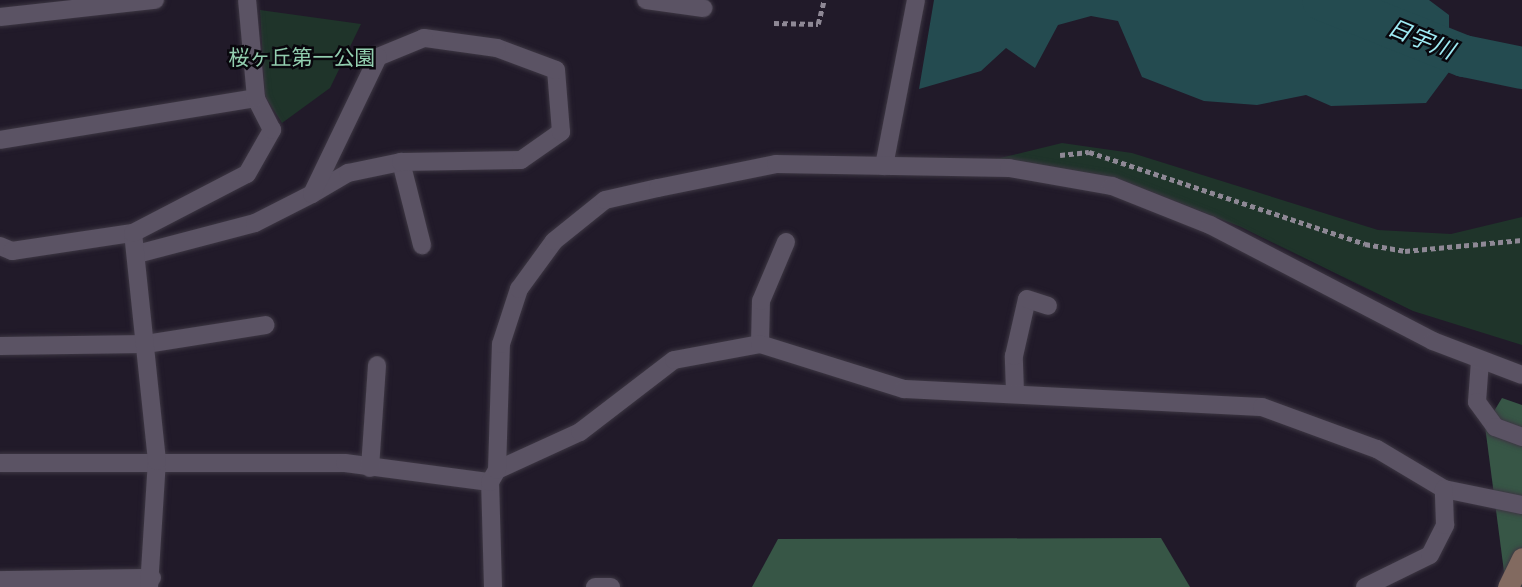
<!DOCTYPE html>
<meta charset="utf-8">
<style>
body{margin:0}
#map{position:relative;width:1522px;height:587px;overflow:hidden;background:#211a29;font-family:Rubik,"Noto Sans JP",sans-serif}
div>[style]{position:absolute}
.green>*{inset:0;background:#1f342a}
.forest>*{inset:0;background:#375646}
.water>*{inset:0;background:#244b50}
.river>*{height:42px;margin:-21px;padding:0 21px;transform-origin:21px;border-radius:21px;background:#244b50}
.path>*{height:4.5px;margin-top:-2.25px;transform-origin:0;background:repeating-linear-gradient(90deg,#8e8895 0 5px,transparent 0 8.5px)}
.roads{filter:drop-shadow(0 0 2px #3d3743) drop-shadow(0 0 2px #3d3743)}
.street>*{height:18px;margin:-9px;padding:0 9px;transform-origin:9px;border-radius:9px;background:#5b5364}
.secondary>*{height:21px;margin:-10.5px;padding:0 10.5px;transform-origin:10.5px;border-radius:10.5px;background:#826a60}
span{translate:-50% -50%;white-space:nowrap;text-align:center;line-height:1.15;-webkit-text-stroke:5px #09070d;paint-order:stroke}
.park-label{font-size:21px;color:#92ceaf}
.water-label{font-size:23px;color:#9febf4;font-style:italic}
</style>
<div id="map">
<div class="green">
<i style="clip-path:polygon(260px 10px,361px 24px,330px 88px,282px 123px,265px 96px)"></i>
<i style="clip-path:polygon(1062px 143px,1132px 153px,1378px 230px,1451px 234px,1522px 217px,1522px 345px,1413px 311px,1241px 227px,1124px 181px,996px 159px)"></i>
</div>
<div class="forest">
<i style="clip-path:polygon(1502px 398px,1522px 405px,1522px 587px,1506px 587px,1485px 426px)"></i>
<i style="clip-path:polygon(1161px 538px,1190px 587px,752px 587px,778px 539px)"></i>
</div>
<div class="water">
<i style="clip-path:polygon(934px 0,1429px 0,1449px 15px,1449px 72px,1426px 103px,1331px 106px,1306px 95px,1257px 105px,1204px 101px,1142px 77px,1118px 21px,1091px 16px,1058px 25px,1035px 68px,1006px 48px,981px 71px,919px 89px)"></i>
</div>
<div class="river">
<i style="left:1323px;top:0;width:152px;rotate:21.7deg"></i>
<i style="left:1464px;top:56px;width:59px;rotate:11.7deg"></i>
</div>
<div class="path">
<i style="left:774px;top:23px;width:44px;rotate:1.3deg"></i>
<i style="left:818px;top:24px;width:25px;rotate:-76deg"></i>
<i style="left:1060px;top:155px;width:29px;rotate:-6deg"></i>
<i style="left:1089px;top:152px;width:291px;rotate:18.4deg"></i>
<i style="left:1365px;top:244px;width:41px;rotate:9.9deg"></i>
<i style="left:1405px;top:251px;width:118px;rotate:-5.4deg"></i>
</div>
<div class="roads">
<div class="street">
<i style="left:646px;top:0;width:58px;rotate:8deg"></i>
<i style="left:0;top:17px;width:156px;rotate:-6.3deg"></i>
<i style="left:0;top:140px;width:259px;rotate:-9.3deg"></i>
<i style="left:401px;top:162px;width:86px;rotate:75.8deg"></i>
<i style="left:884px;top:166px;width:169px;rotate:-79.1deg"></i>
<i style="left:0;top:246px;width:13px;rotate:23deg"></i>
<i style="left:12px;top:251px;width:122px;rotate:-8.5deg"></i>
<i style="left:137px;top:254px;width:122px;rotate:-14.7deg"></i>
<i style="left:255px;top:223px;width:64px;rotate:-27deg"></i>
<i style="left:312px;top:194px;width:42px;rotate:-30.3deg"></i>
<i style="left:348px;top:173px;width:54px;rotate:-11.7deg"></i>
<i style="left:401px;top:162px;width:120px;rotate:-1deg"></i>
<i style="left:521px;top:160px;width:49px;rotate:-35deg"></i>
<i style="left:561px;top:132px;width:62px;rotate:-94.6deg"></i>
<i style="left:556px;top:70px;width:63px;rotate:-159.6deg"></i>
<i style="left:497px;top:48px;width:74px;rotate:-172.2deg"></i>
<i style="left:424px;top:38px;width:50px;rotate:157.6deg"></i>
<i style="left:378px;top:57px;width:152px;rotate:115.7deg"></i>
<i style="left:760px;top:344px;width:43px;rotate:-88.7deg"></i>
<i style="left:761px;top:301px;width:64px;rotate:-67deg"></i>
<i style="left:0;top:346px;width:146px;rotate:-0.8deg"></i>
<i style="left:146px;top:344px;width:121px;rotate:-9deg"></i>
<i style="left:1480px;top:361px;width:41px;rotate:94.2deg"></i>
<i style="left:1477px;top:402px;width:31px;rotate:54deg"></i>
<i style="left:1495px;top:427px;width:29px;rotate:20deg"></i>
<i style="left:1015px;top:392px;width:36px;rotate:-92deg"></i>
<i style="left:1014px;top:356px;width:58px;rotate:-77.2deg"></i>
<i style="left:1027px;top:299px;width:22px;rotate:18deg"></i>
<i style="left:0;top:463px;width:345px"></i>
<i style="left:345px;top:463px;width:146px;rotate:7.5deg"></i>
<i style="left:370px;top:468px;width:103px;rotate:-86.1deg"></i>
<i style="left:497px;top:470px;width:91px;rotate:-24.6deg"></i>
<i style="left:580px;top:432px;width:118px;rotate:-37.5deg"></i>
<i style="left:674px;top:360px;width:87px;rotate:-10.5deg"></i>
<i style="left:760px;top:344px;width:151px;rotate:17.4deg"></i>
<i style="left:904px;top:389px;width:358px;rotate:2.9deg"></i>
<i style="left:1262px;top:407px;width:122px;rotate:20.1deg"></i>
<i style="left:1377px;top:449px;width:78px;rotate:30.8deg"></i>
<i style="left:1444px;top:489px;width:80px;rotate:11.6deg"></i>
<i style="left:0;top:580px;width:152px;rotate:-0.8deg"></i>
<i style="left:149px;top:587px;width:126px;rotate:-86.4deg"></i>
<i style="left:157px;top:461px;width:229px;rotate:-96deg"></i>
<i style="left:133px;top:233px;width:128px;rotate:-27.4deg"></i>
<i style="left:247px;top:174px;width:51px;rotate:-60.4deg"></i>
<i style="left:272px;top:130px;width:36px;rotate:-117deg"></i>
<i style="left:256px;top:98px;width:98px;rotate:-95.2deg"></i>
<i style="left:493px;top:587px;width:105px;rotate:-91.6deg"></i>
<i style="left:490px;top:482px;width:14px;rotate:-60deg"></i>
<i style="left:497px;top:470px;width:126px;rotate:-88.2deg"></i>
<i style="left:501px;top:344px;width:58px;rotate:-71.9deg"></i>
<i style="left:519px;top:289px;width:59px;rotate:-53.9deg"></i>
<i style="left:554px;top:241px;width:65px;rotate:-38.8deg"></i>
<i style="left:605px;top:200px;width:54px;rotate:-12.8deg"></i>
<i style="left:658px;top:188px;width:120px;rotate:-11.5deg"></i>
<i style="left:776px;top:164px;width:233px;rotate:1deg"></i>
<i style="left:1009px;top:168px;width:105px;rotate:9.9deg"></i>
<i style="left:1112px;top:186px;width:105px;rotate:21.7deg"></i>
<i style="left:1210px;top:225px;width:251px;rotate:27.5deg"></i>
<i style="left:1433px;top:341px;width:95px;rotate:20.9deg"></i>
<i style="left:595px;top:587px;width:16px"></i>
<i style="left:1365px;top:587px;width:72px;rotate:-26.2deg"></i>
<i style="left:1430px;top:555px;width:34px;rotate:-63deg"></i>
<i style="left:1445px;top:525px;width:36px;rotate:-92deg"></i>
</div>
<div class="secondary">
<i style="left:1508px;top:587px;width:32px;rotate:-64deg"></i>
</div>
</div>
<div class="park-label">
<span style="left:302px;top:58px">桜ヶ丘第一公園</span>
</div>
<div class="water-label">
<span style="left:1421px;top:39px;rotate:22deg">日宇川</span>
</div>
</div>
